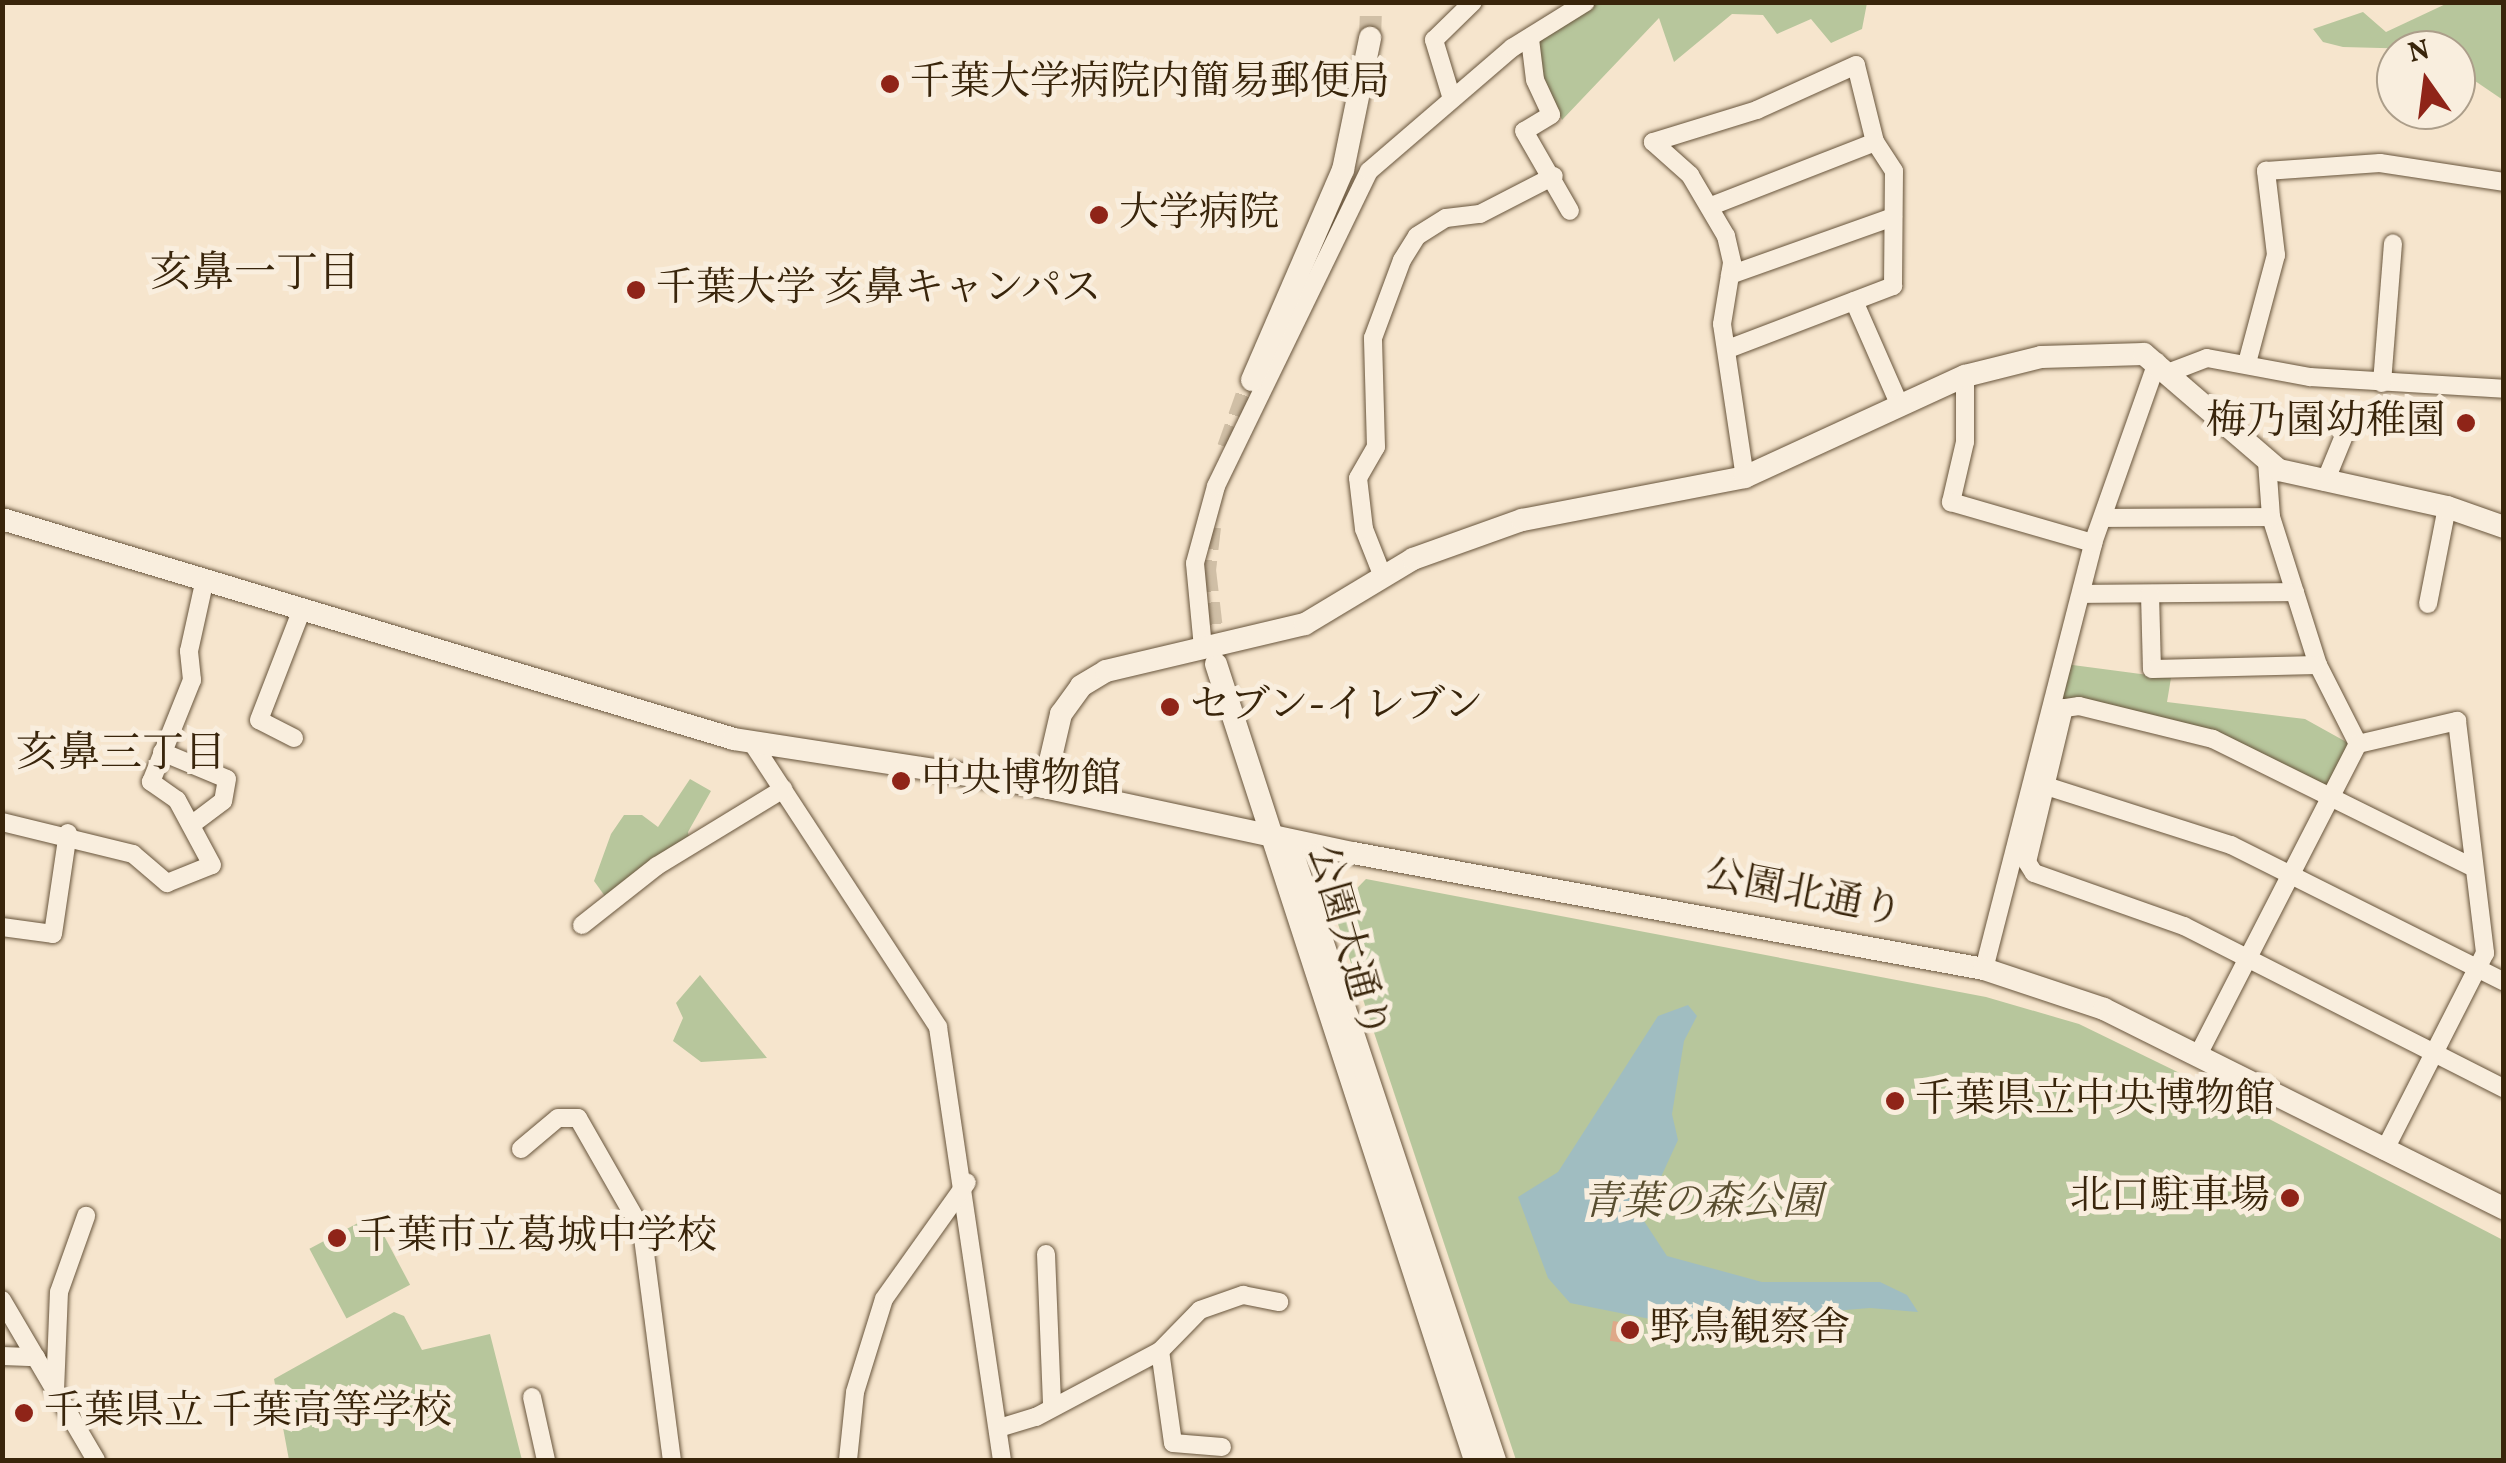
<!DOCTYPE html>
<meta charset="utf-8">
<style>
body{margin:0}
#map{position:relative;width:2506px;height:1463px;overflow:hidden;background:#f6e5cd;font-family:Vollkorn,"Noto Serif JP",serif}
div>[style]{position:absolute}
.green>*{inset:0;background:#b7c69c;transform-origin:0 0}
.water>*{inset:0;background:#a0bdc1}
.building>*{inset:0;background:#dea888;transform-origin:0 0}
.tertiary-tunnel>*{height:22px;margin-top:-11px;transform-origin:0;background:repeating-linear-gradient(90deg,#d0bfa6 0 22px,transparent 0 33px)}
.roads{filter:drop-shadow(0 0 2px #68553c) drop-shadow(0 0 2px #68553c)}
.minor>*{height:18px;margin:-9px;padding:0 9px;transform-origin:9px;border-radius:9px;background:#f9eede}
.tertiary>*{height:22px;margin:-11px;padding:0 11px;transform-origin:11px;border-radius:11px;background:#f9eede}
.dots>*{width:28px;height:28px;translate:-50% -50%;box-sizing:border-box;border:5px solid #f9eede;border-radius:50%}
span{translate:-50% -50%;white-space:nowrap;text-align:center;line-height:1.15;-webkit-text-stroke:10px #f9eede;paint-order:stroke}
.poi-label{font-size:40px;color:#39250b}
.left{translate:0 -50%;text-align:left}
.right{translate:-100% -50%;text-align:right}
.street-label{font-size:40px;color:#39250b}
.park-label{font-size:40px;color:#584d2f;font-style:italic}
.neighbourhood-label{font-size:42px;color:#39250b}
.frame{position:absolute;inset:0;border:5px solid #39250b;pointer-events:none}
.north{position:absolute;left:2376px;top:30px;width:100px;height:100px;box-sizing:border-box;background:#f9eede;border:2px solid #ac9e8a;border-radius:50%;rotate:346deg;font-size:28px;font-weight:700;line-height:40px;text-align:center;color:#39250b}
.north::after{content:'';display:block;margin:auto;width:35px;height:45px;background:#8f2418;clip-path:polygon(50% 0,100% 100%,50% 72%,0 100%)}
</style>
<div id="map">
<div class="green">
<i style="clip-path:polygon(2450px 2px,2503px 3px,2503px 100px,2456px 68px,2456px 50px,2343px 47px,2323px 42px,2313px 29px,2363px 12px,2386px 32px)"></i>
<i style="clip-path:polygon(1587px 3px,1867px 3px,1862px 29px,1831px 43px,1811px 19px,1777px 34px,1763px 15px,1732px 14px,1674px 62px,1659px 18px,1562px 120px,1540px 68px,1539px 38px)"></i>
<i style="clip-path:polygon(2065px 664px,2171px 678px,2167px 702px,2305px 719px,2350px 744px,2326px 787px,2153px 717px,2057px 698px)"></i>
<i style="clip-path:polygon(690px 779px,711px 791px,688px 832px,690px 844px,607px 899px,594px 881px,611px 834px,624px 815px,642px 815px,658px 827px)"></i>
<i style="clip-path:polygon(1366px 879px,1986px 997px,2079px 1024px,2194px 1080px,2503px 1240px,2503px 1460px,1516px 1460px,1334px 912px)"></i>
<i style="clip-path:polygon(700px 975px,767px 1058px,701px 1062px,673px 1041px,683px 1018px,676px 1003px)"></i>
<i style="left:373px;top:1215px;width:79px;height:72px;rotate:62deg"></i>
<i style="clip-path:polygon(394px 1312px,404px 1316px,422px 1350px,490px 1334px,522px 1460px,289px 1460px,274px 1379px)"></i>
</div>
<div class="water">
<i style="clip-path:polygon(1688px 1005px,1697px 1016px,1684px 1041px,1672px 1114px,1678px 1140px,1642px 1218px,1667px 1256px,1762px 1282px,1880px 1282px,1907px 1295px,1918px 1312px,1870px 1308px,1675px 1324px,1570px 1303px,1548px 1278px,1518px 1197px,1558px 1172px,1658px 1016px)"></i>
</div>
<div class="building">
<i style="left:1613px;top:1321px;width:24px;height:20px;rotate:9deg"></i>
</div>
<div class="tertiary-tunnel">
<i style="left:1370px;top:38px;width:36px;rotate:-88deg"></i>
<i style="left:1228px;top:448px;width:72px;rotate:-70.6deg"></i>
<i style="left:1210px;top:527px;width:43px;rotate:96.6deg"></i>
<i style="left:1205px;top:570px;width:95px;rotate:83.3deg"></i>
</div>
<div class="roads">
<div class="minor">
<i style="left:1530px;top:39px;width:41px;rotate:83deg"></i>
<i style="left:1535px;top:80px;width:38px;rotate:65deg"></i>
<i style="left:1551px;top:115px;width:31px;rotate:149deg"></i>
<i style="left:1524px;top:131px;width:92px;rotate:60.1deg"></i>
<i style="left:1452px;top:99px;width:62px;rotate:-107deg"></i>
<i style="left:1434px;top:40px;width:54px;rotate:-44.3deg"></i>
<i style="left:1711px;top:206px;width:176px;rotate:-21.3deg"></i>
<i style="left:1875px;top:142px;width:79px;rotate:-103.9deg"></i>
<i style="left:1856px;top:65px;width:109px;rotate:155.6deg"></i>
<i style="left:1757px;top:110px;width:109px;rotate:162.9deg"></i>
<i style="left:1653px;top:142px;width:50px;rotate:41.7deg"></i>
<i style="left:1690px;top:175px;width:71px;rotate:59.5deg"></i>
<i style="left:1726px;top:236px;width:28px;rotate:77deg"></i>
<i style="left:1732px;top:263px;width:62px;rotate:99.3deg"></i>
<i style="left:1722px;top:324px;width:155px;rotate:81.5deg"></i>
<i style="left:1730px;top:275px;width:173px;rotate:-19.6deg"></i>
<i style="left:1854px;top:301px;width:115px;rotate:66.3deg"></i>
<i style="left:1728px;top:349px;width:177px;rotate:-20.9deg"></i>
<i style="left:1893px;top:286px;width:115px;rotate:-89.5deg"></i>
<i style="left:1894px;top:171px;width:35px;rotate:-123deg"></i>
<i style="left:2247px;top:363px;width:112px;rotate:-75deg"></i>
<i style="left:2276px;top:255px;width:85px;rotate:-96.8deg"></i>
<i style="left:2266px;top:171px;width:114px;rotate:-4deg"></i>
<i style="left:2380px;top:163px;width:125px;rotate:8.7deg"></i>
<i style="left:2173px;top:371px;width:36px;rotate:-21deg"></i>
<i style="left:2207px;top:358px;width:105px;rotate:10.5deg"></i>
<i style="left:2310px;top:377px;width:194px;rotate:3.5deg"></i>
<i style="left:1965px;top:376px;width:66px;rotate:90deg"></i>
<i style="left:1965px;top:442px;width:62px;rotate:103.1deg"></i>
<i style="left:1951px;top:502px;width:148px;rotate:16.1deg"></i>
<i style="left:2382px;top:383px;width:140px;rotate:-85.5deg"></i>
<i style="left:2267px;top:462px;width:55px;rotate:85.8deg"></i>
<i style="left:2271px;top:517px;width:155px;rotate:72.4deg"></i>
<i style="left:2318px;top:665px;width:89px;rotate:63.1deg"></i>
<i style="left:2325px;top:482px;width:61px;rotate:-67.7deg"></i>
<i style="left:2103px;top:518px;width:168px;rotate:-0.3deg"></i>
<i style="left:1383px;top:577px;width:52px;rotate:-111.6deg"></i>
<i style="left:1364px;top:529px;width:51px;rotate:-96.7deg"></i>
<i style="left:1358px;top:478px;width:36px;rotate:-60deg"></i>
<i style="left:1376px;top:447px;width:109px;rotate:-91.6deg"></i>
<i style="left:1373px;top:338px;width:83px;rotate:-69.6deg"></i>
<i style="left:1402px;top:260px;width:28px;rotate:-58deg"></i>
<i style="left:1417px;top:236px;width:34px;rotate:-32deg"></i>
<i style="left:1446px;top:218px;width:34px;rotate:-7deg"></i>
<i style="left:1480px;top:214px;width:83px;rotate:-27.2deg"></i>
<i style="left:2082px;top:594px;width:213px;rotate:-0.5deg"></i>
<i style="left:2150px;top:594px;width:75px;rotate:88.5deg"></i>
<i style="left:2152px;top:669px;width:166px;rotate:-1.4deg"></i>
<i style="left:2428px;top:604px;width:99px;rotate:-78.9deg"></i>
<i style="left:1203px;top:648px;width:85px;rotate:-95.4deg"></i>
<i style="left:1195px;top:563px;width:80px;rotate:-74.7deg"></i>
<i style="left:1216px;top:486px;width:350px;rotate:-64.1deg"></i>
<i style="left:1369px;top:171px;width:189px;rotate:-40.7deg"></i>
<i style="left:1512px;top:48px;width:87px;rotate:-31.9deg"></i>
<i style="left:294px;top:738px;width:39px;rotate:-153deg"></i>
<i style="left:259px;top:720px;width:119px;rotate:-68.8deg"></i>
<i style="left:751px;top:741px;width:342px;rotate:56.8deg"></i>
<i style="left:938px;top:1027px;width:438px;rotate:81.6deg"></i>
<i style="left:162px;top:752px;width:70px;rotate:22.6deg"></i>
<i style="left:227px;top:779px;width:22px;rotate:100deg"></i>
<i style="left:223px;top:801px;width:38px;rotate:143deg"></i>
<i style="left:2046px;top:786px;width:194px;rotate:17.7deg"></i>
<i style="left:2231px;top:845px;width:305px;rotate:26.6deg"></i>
<i style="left:2px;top:822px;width:135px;rotate:13.7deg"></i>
<i style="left:133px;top:854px;width:45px;rotate:40.5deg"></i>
<i style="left:167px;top:883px;width:48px;rotate:-21.8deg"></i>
<i style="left:212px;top:865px;width:74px;rotate:-118.3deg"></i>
<i style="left:177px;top:800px;width:32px;rotate:-145deg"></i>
<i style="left:151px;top:782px;width:110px;rotate:-68.1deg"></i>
<i style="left:192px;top:680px;width:29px;rotate:-96deg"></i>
<i style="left:189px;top:651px;width:74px;rotate:-77.5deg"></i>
<i style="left:2470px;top:866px;width:287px;rotate:-153.7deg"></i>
<i style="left:2213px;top:739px;width:138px;rotate:-166.2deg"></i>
<i style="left:2079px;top:706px;width:15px;rotate:172deg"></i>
<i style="left:2064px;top:708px;width:158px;rotate:103.5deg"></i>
<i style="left:2027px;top:862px;width:13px;rotate:58deg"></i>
<i style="left:2034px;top:873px;width:159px;rotate:19.5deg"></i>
<i style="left:2184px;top:926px;width:359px;rotate:26.9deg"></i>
<i style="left:582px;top:925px;width:95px;rotate:-38.2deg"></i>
<i style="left:657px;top:866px;width:148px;rotate:-31.4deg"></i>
<i style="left:2px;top:927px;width:51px;rotate:7.8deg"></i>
<i style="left:53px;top:934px;width:102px;rotate:-81.6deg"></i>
<i style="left:1984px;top:969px;width:440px;rotate:-75.6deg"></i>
<i style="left:2093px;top:543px;width:192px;rotate:-70.5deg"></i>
<i style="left:2197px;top:1057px;width:352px;rotate:-62.8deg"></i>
<i style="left:2358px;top:744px;width:102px;rotate:-13.1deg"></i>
<i style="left:2457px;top:721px;width:234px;rotate:83.1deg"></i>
<i style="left:2485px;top:953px;width:222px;rotate:117deg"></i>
<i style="left:521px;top:1149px;width:48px;rotate:-40deg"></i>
<i style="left:558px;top:1118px;width:20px"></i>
<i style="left:578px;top:1118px;width:129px;rotate:60.3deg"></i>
<i style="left:642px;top:1230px;width:232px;rotate:82.6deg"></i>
<i style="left:1046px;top:1254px;width:149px;rotate:87.7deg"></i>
<i style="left:2px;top:1300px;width:186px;rotate:59.6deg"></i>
<i style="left:2px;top:1356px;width:34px;rotate:2deg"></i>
<i style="left:55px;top:1391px;width:99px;rotate:-87.7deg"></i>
<i style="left:59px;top:1292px;width:81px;rotate:-70.4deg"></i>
<i style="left:532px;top:1397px;width:65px;rotate:77.5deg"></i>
<i style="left:999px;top:1428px;width:39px;rotate:-17deg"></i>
<i style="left:1036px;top:1417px;width:140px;rotate:-28deg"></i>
<i style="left:1222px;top:1447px;width:49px;rotate:-175.3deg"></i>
<i style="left:1173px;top:1443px;width:93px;rotate:-98deg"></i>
<i style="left:1160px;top:1351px;width:57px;rotate:-45.7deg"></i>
<i style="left:1200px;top:1310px;width:46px;rotate:-19.2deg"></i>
<i style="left:1243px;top:1295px;width:37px;rotate:11deg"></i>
<i style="left:848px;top:1460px;width:68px;rotate:-84.1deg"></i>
<i style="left:855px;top:1392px;width:97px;rotate:-72.7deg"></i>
<i style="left:884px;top:1299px;width:143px;rotate:-54.6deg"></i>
</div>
<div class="tertiary">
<i style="left:1252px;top:380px;width:229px;rotate:-66.6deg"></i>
<i style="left:1343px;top:170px;width:135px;rotate:-78.4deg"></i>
<i style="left:2px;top:519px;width:764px;rotate:16.73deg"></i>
<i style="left:734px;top:739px;width:314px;rotate:8.8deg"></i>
<i style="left:1044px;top:787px;width:316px;rotate:12.1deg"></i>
<i style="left:1353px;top:853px;width:642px;rotate:10.42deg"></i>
<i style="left:1984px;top:969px;width:126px;rotate:18.4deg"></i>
<i style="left:2104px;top:1009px;width:447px;rotate:26.5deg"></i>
<i style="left:1216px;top:664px;width:837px;rotate:71.98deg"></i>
<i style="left:1044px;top:787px;width:75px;rotate:-76.9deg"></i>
<i style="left:1061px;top:714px;width:34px;rotate:-54deg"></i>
<i style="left:1081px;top:686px;width:29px;rotate:-31deg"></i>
<i style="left:1106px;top:671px;width:204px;rotate:-13.3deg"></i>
<i style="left:1305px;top:624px;width:126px;rotate:-31deg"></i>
<i style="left:1413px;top:559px;width:116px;rotate:-19.7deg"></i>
<i style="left:1522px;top:520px;width:227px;rotate:-10.9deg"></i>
<i style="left:1745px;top:477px;width:242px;rotate:-24.7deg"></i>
<i style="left:1965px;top:376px;width:78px;rotate:-14deg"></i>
<i style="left:2041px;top:357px;width:103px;rotate:-1.7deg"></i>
<i style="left:2144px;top:354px;width:178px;rotate:40.7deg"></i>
<i style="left:2279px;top:470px;width:172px;rotate:12.4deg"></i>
<i style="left:2447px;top:507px;width:60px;rotate:19.3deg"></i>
<i style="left:1275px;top:838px;width:28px;rotate:46deg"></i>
<i style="left:1294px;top:858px;width:36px;rotate:71deg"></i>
<i style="left:1306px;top:892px;width:599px;rotate:71.6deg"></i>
</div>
</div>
<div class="dots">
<i style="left:890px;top:84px;background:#8f2418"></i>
<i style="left:1099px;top:215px;background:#8f2418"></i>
<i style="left:636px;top:290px;background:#8f2418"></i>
<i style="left:2466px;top:423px;background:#8f2418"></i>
<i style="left:1170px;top:707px;background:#8f2418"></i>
<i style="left:901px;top:781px;background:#8f2418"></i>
<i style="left:1895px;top:1101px;background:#8f2418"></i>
<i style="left:2290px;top:1198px;background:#8f2418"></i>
<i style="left:337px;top:1238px;background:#8f2418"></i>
<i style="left:1630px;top:1330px;background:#8f2418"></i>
<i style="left:24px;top:1413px;background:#8f2418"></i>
</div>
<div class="poi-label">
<span class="left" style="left:910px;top:84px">千葉大学病院内簡易郵便局</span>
<span class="left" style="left:1119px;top:215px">大学病院</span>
<span class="left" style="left:656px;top:290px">千葉大学 亥鼻キャンパス</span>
<span class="right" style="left:2446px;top:423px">梅乃園幼稚園</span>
<span class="left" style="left:1190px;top:707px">セブン-イレブン</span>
<span class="left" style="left:921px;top:781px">中央博物館</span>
<span class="left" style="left:1915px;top:1101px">千葉県立中央博物館</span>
<span class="right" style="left:2270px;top:1198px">北口駐車場</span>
<span class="left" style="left:357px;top:1238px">千葉市立葛城中学校</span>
<span class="left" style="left:1650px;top:1330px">野鳥観察舎</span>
<span class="left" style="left:44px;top:1413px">千葉県立 千葉高等学校</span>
</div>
<div class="street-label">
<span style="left:1803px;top:895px;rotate:11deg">公園北通り</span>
<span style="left:1346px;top:942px;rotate:74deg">公園大通り</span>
</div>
<div class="park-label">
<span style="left:1702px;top:1204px">青葉の森公園</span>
</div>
<div class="neighbourhood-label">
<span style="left:255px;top:276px">亥鼻一丁目</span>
<span style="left:121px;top:756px">亥鼻三丁目</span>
</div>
<div class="frame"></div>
<div class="north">N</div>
</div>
